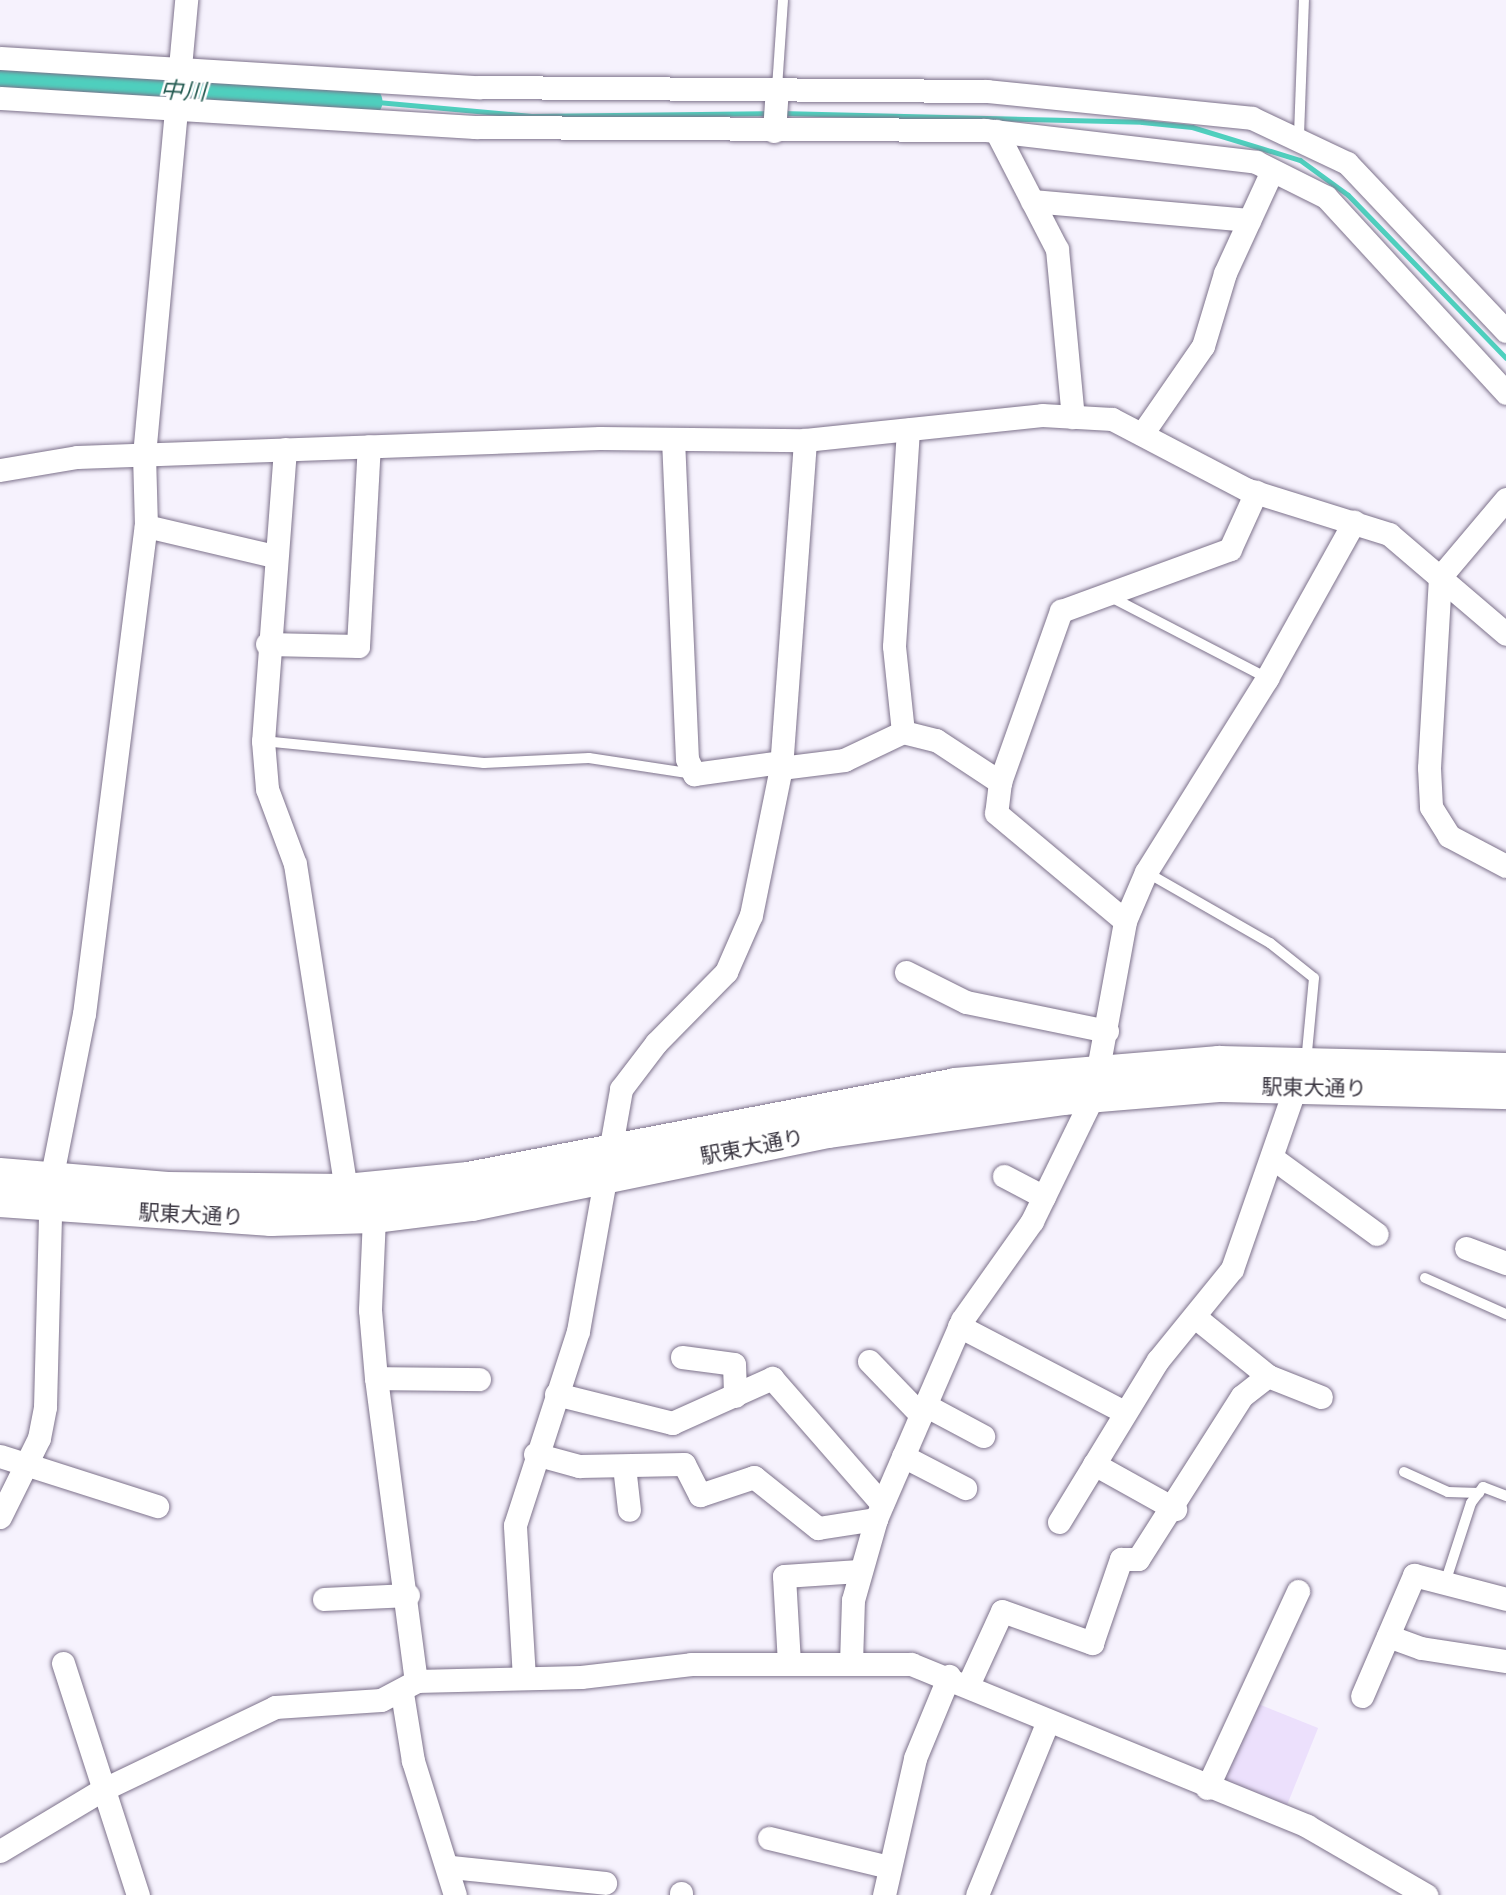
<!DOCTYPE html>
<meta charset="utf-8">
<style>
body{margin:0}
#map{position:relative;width:1506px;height:1895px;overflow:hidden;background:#f6f2fd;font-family:"Source Serif 4","Noto Sans JP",serif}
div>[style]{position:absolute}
.green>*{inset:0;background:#ece0fc;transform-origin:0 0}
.stream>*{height:5px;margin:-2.5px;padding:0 2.5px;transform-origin:2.5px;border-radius:2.5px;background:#4fd0be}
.river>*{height:33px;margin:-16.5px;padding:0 16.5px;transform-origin:16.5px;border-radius:16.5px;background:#4fd0be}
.roads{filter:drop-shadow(0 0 2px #7d728b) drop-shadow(0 0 2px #7d728b)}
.lane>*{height:10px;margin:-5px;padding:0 5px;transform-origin:5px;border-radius:5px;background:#fff}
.street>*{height:23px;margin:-11.5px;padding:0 11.5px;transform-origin:11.5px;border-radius:11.5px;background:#fff}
.secondary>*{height:32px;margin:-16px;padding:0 16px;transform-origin:16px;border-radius:16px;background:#fff}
span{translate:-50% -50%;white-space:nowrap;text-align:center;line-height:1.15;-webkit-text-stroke:5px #fff;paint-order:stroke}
.street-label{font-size:21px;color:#3a3641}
.water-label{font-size:23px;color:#265c53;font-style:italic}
</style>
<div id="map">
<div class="green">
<i style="left:1256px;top:1703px;width:67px;height:83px;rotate:22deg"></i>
</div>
<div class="stream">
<i style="left:366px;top:101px;width:166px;rotate:5.2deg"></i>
<i style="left:531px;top:116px;width:239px;rotate:-0.7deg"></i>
<i style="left:780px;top:113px;width:362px;rotate:1.4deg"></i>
<i style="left:1142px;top:122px;width:50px;rotate:5.7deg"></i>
<i style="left:1192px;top:127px;width:113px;rotate:17deg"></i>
<i style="left:1300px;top:160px;width:59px;rotate:36.1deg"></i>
<i style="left:1348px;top:195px;width:227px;rotate:45.9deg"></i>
</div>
<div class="river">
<i style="left:0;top:82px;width:366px;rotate:3deg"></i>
</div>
<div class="roads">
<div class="lane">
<i style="left:777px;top:88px;width:88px;rotate:-86.1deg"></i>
<i style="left:1299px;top:135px;width:135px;rotate:-87.9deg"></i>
<i style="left:1109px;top:596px;width:178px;rotate:27.4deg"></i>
<i style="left:263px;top:741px;width:222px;rotate:5.7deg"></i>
<i style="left:484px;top:763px;width:105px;rotate:-2.7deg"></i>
<i style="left:589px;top:758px;width:106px;rotate:8.7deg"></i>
<i style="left:1146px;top:872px;width:143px;rotate:29.8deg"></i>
<i style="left:1270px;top:943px;width:56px;rotate:38.5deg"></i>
<i style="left:1314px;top:978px;width:84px;rotate:95.4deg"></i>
<i style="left:1425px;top:1278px;width:89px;rotate:24deg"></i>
<i style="left:1404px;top:1472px;width:48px;rotate:24.4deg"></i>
<i style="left:1448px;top:1492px;width:31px;rotate:2deg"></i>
<i style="left:1445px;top:1583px;width:84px;rotate:-72deg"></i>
<i style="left:1471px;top:1503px;width:20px;rotate:-53deg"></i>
<i style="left:1483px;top:1487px;width:25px;rotate:21deg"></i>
</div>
<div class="street">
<i style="left:0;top:58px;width:479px;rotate:3.5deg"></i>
<i style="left:478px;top:87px;width:509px;rotate:0.45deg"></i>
<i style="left:987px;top:91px;width:266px;rotate:5.8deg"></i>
<i style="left:1252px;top:118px;width:105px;rotate:25.3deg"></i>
<i style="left:1347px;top:163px;width:231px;rotate:46.6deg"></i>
<i style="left:0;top:98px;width:476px;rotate:3.5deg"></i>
<i style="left:475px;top:127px;width:510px;rotate:0.34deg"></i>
<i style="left:985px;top:130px;width:273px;rotate:6.7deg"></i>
<i style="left:1256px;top:162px;width:78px;rotate:26.6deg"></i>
<i style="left:1326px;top:197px;width:266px;rotate:47.4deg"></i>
<i style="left:774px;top:131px;width:43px;rotate:-86deg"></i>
<i style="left:996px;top:131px;width:133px;rotate:62.7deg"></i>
<i style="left:1057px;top:249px;width:169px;rotate:84.6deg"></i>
<i style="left:1032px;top:201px;width:218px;rotate:5deg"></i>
<i style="left:1142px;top:434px;width:107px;rotate:-55.3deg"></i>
<i style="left:1203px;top:346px;width:76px;rotate:-73.2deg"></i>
<i style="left:1225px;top:273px;width:112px;rotate:-65.3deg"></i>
<i style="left:673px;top:439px;width:320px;rotate:87.5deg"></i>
<i style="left:687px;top:759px;width:17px;rotate:65deg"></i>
<i style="left:694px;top:774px;width:89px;rotate:-7.8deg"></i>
<i style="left:285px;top:449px;width:293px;rotate:94.3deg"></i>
<i style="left:263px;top:741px;width:48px;rotate:85.2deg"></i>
<i style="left:267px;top:789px;width:80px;rotate:69.5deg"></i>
<i style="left:295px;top:864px;width:330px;rotate:81.1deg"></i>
<i style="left:0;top:470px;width:78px;rotate:-9.6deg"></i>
<i style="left:77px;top:457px;width:523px;rotate:-2.08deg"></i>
<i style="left:600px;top:438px;width:205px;rotate:0.6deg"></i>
<i style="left:805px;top:440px;width:238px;rotate:-6deg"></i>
<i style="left:1042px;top:415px;width:70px;rotate:3.3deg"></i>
<i style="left:1112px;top:419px;width:153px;rotate:27.6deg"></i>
<i style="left:1248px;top:490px;width:148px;rotate:17.3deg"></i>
<i style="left:1389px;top:534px;width:154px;rotate:40.5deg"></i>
<i style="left:1506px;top:499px;width:102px;rotate:130.2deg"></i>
<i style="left:1440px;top:577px;width:191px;rotate:93.3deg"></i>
<i style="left:1429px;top:768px;width:39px;rotate:87deg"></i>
<i style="left:1431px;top:807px;width:34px;rotate:58deg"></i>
<i style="left:1449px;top:836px;width:64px;rotate:27.8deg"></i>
<i style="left:146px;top:526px;width:131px;rotate:13.2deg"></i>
<i style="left:267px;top:644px;width:91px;rotate:1.3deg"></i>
<i style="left:358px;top:646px;width:200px;rotate:-86.9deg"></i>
<i style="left:903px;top:732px;width:86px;rotate:-96deg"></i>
<i style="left:894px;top:646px;width:217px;rotate:-86.3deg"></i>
<i style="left:781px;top:768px;width:64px;rotate:-7.2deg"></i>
<i style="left:844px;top:760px;width:65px;rotate:-25.4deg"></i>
<i style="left:903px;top:732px;width:34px;rotate:14deg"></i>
<i style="left:936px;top:740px;width:77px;rotate:33.3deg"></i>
<i style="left:1000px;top:782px;width:31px;rotate:97deg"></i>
<i style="left:996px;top:813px;width:168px;rotate:39.9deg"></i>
<i style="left:1000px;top:782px;width:182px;rotate:-70.4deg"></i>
<i style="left:1061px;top:611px;width:180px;rotate:-20.1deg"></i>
<i style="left:1230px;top:549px;width:63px;rotate:-65.5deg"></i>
<i style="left:906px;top:972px;width:67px;rotate:26.6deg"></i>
<i style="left:966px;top:1002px;width:144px;rotate:11.6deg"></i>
<i style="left:1274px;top:1159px;width:127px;rotate:36.1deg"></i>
<i style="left:1004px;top:1176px;width:45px;rotate:27.7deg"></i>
<i style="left:374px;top:1217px;width:93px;rotate:92.5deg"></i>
<i style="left:370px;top:1310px;width:68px;rotate:85deg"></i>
<i style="left:376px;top:1378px;width:306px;rotate:82.5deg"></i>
<i style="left:1466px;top:1248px;width:43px;rotate:20.6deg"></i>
<i style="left:1195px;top:1317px;width:94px;rotate:38.9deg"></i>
<i style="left:959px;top:1326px;width:186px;rotate:27.5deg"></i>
<i style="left:682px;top:1357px;width:52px;rotate:7.7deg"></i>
<i style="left:734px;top:1364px;width:32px;rotate:88deg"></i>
<i style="left:869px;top:1361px;width:75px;rotate:46.1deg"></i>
<i style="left:376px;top:1378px;width:103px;rotate:0.6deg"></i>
<i style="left:556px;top:1394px;width:120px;rotate:14deg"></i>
<i style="left:672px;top:1423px;width:110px;rotate:-24.2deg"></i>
<i style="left:772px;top:1378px;width:167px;rotate:48.9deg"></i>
<i style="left:925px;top:1405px;width:66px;rotate:28.1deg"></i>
<i style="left:535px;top:1454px;width:46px;rotate:15.3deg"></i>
<i style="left:579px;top:1466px;width:105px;rotate:-1.1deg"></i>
<i style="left:684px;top:1464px;width:35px;rotate:63deg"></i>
<i style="left:700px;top:1495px;width:57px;rotate:-18.4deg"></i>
<i style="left:754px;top:1477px;width:82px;rotate:38.6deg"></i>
<i style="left:818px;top:1528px;width:59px;rotate:-8.8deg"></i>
<i style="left:0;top:1456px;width:165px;rotate:17.7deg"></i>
<i style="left:903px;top:1456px;width:70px;rotate:27.3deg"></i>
<i style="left:1094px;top:1464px;width:93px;rotate:29.1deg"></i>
<i style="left:624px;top:1466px;width:44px;rotate:83.5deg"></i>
<i style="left:0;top:1517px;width:88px;rotate:-63.7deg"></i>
<i style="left:39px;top:1438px;width:32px;rotate:-79deg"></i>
<i style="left:45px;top:1407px;width:227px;rotate:-88.5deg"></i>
<i style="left:51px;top:1180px;width:169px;rotate:-78.8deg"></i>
<i style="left:84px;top:1014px;width:492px;rotate:-82.8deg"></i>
<i style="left:146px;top:526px;width:71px;rotate:-91.6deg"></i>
<i style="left:144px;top:455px;width:457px;rotate:-84.7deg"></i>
<i style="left:1059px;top:1522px;width:190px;rotate:-58.6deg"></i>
<i style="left:1158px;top:1360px;width:117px;rotate:-50.9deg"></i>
<i style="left:1232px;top:1269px;width:192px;rotate:-70.8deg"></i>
<i style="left:324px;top:1599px;width:84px;rotate:-2.7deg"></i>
<i style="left:1388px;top:1636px;width:35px;rotate:20deg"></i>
<i style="left:1421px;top:1648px;width:86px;rotate:8.7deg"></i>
<i style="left:63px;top:1663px;width:244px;rotate:72.1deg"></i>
<i style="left:789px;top:1663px;width:87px;rotate:-93.3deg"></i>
<i style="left:784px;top:1576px;width:75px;rotate:-3.8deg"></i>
<i style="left:851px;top:1663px;width:63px;rotate:-88.2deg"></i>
<i style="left:853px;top:1600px;width:84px;rotate:-74.1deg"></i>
<i style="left:876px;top:1519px;width:217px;rotate:-66.6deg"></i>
<i style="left:962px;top:1320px;width:121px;rotate:-54.7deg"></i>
<i style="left:1032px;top:1221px;width:139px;rotate:-64deg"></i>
<i style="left:1093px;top:1096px;width:178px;rotate:-79.6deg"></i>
<i style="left:1125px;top:921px;width:53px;rotate:-66.8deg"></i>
<i style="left:1146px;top:872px;width:229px;rotate:-58deg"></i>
<i style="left:1267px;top:678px;width:179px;rotate:-60.9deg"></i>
<i style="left:524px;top:1678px;width:153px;rotate:-93.4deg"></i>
<i style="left:515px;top:1525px;width:204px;rotate:-72deg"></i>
<i style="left:578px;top:1331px;width:246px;rotate:-79.9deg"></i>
<i style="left:621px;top:1089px;width:58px;rotate:-52.7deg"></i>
<i style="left:656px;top:1043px;width:100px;rotate:-45.4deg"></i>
<i style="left:726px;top:972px;width:62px;rotate:-66.3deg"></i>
<i style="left:751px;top:915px;width:150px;rotate:-78.5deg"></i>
<i style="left:781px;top:768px;width:329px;rotate:-85.8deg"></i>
<i style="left:969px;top:1683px;width:79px;rotate:-65.4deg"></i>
<i style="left:1002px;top:1611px;width:96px;rotate:19.6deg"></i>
<i style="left:1092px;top:1643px;width:89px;rotate:-71deg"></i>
<i style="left:1121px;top:1559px;width:17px"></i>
<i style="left:1138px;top:1559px;width:193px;rotate:-57.5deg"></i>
<i style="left:1242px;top:1396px;width:33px;rotate:-38deg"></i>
<i style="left:1268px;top:1376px;width:57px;rotate:21.6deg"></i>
<i style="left:402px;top:1693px;width:69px;rotate:80.8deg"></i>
<i style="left:413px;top:1761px;width:140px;rotate:72.6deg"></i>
<i style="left:1362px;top:1696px;width:132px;rotate:-66.7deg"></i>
<i style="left:1414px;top:1575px;width:95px;rotate:14.6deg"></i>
<i style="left:1207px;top:1788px;width:217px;rotate:-65.2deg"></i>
<i style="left:769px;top:1838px;width:123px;rotate:13.6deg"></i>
<i style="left:0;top:1851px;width:119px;rotate:-30.9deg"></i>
<i style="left:102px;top:1790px;width:192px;rotate:-25.6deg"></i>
<i style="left:275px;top:1707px;width:106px;rotate:-3.8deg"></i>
<i style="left:381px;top:1700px;width:40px;rotate:-28deg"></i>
<i style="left:416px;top:1681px;width:165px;rotate:-1.4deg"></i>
<i style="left:581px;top:1677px;width:111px;rotate:-6.7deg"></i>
<i style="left:691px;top:1664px;width:220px"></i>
<i style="left:911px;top:1664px;width:428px;rotate:22.2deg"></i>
<i style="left:1307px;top:1826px;width:138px;rotate:30.1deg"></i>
<i style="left:451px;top:1867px;width:155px;rotate:5.9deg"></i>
<i style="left:681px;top:1895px;width:2px;rotate:-90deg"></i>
<i style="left:884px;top:1895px;width:140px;rotate:-77.2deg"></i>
<i style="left:915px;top:1758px;width:89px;rotate:-67.5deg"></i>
<i style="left:977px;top:1895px;width:188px;rotate:-67.8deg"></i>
</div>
<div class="secondary">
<i style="left:0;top:1174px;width:168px;rotate:4.8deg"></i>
<i style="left:167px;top:1188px;width:179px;rotate:0.6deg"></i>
<i style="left:346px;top:1190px;width:123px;rotate:-5.6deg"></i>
<i style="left:468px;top:1178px;width:496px;rotate:-10.9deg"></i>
<i style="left:955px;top:1084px;width:265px;rotate:-4.8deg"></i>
<i style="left:1219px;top:1062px;width:287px;rotate:1.4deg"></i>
<i style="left:0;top:1201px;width:272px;rotate:4deg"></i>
<i style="left:271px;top:1220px;width:103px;rotate:-1.7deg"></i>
<i style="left:374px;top:1217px;width:99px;rotate:-7deg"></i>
<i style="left:472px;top:1205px;width:364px;rotate:-11.6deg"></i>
<i style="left:829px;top:1132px;width:236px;rotate:-8deg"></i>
<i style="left:1063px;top:1099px;width:156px;rotate:-4.8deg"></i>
<i style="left:1218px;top:1086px;width:288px;rotate:1.4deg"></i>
</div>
</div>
<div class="street-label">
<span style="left:1314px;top:1088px;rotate:1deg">駅東大通り</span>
<span style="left:752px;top:1147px;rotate:-11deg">駅東大通り</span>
<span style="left:191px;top:1215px;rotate:3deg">駅東大通り</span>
</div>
<div class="water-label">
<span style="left:183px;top:91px;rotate:3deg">中川</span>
</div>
</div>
